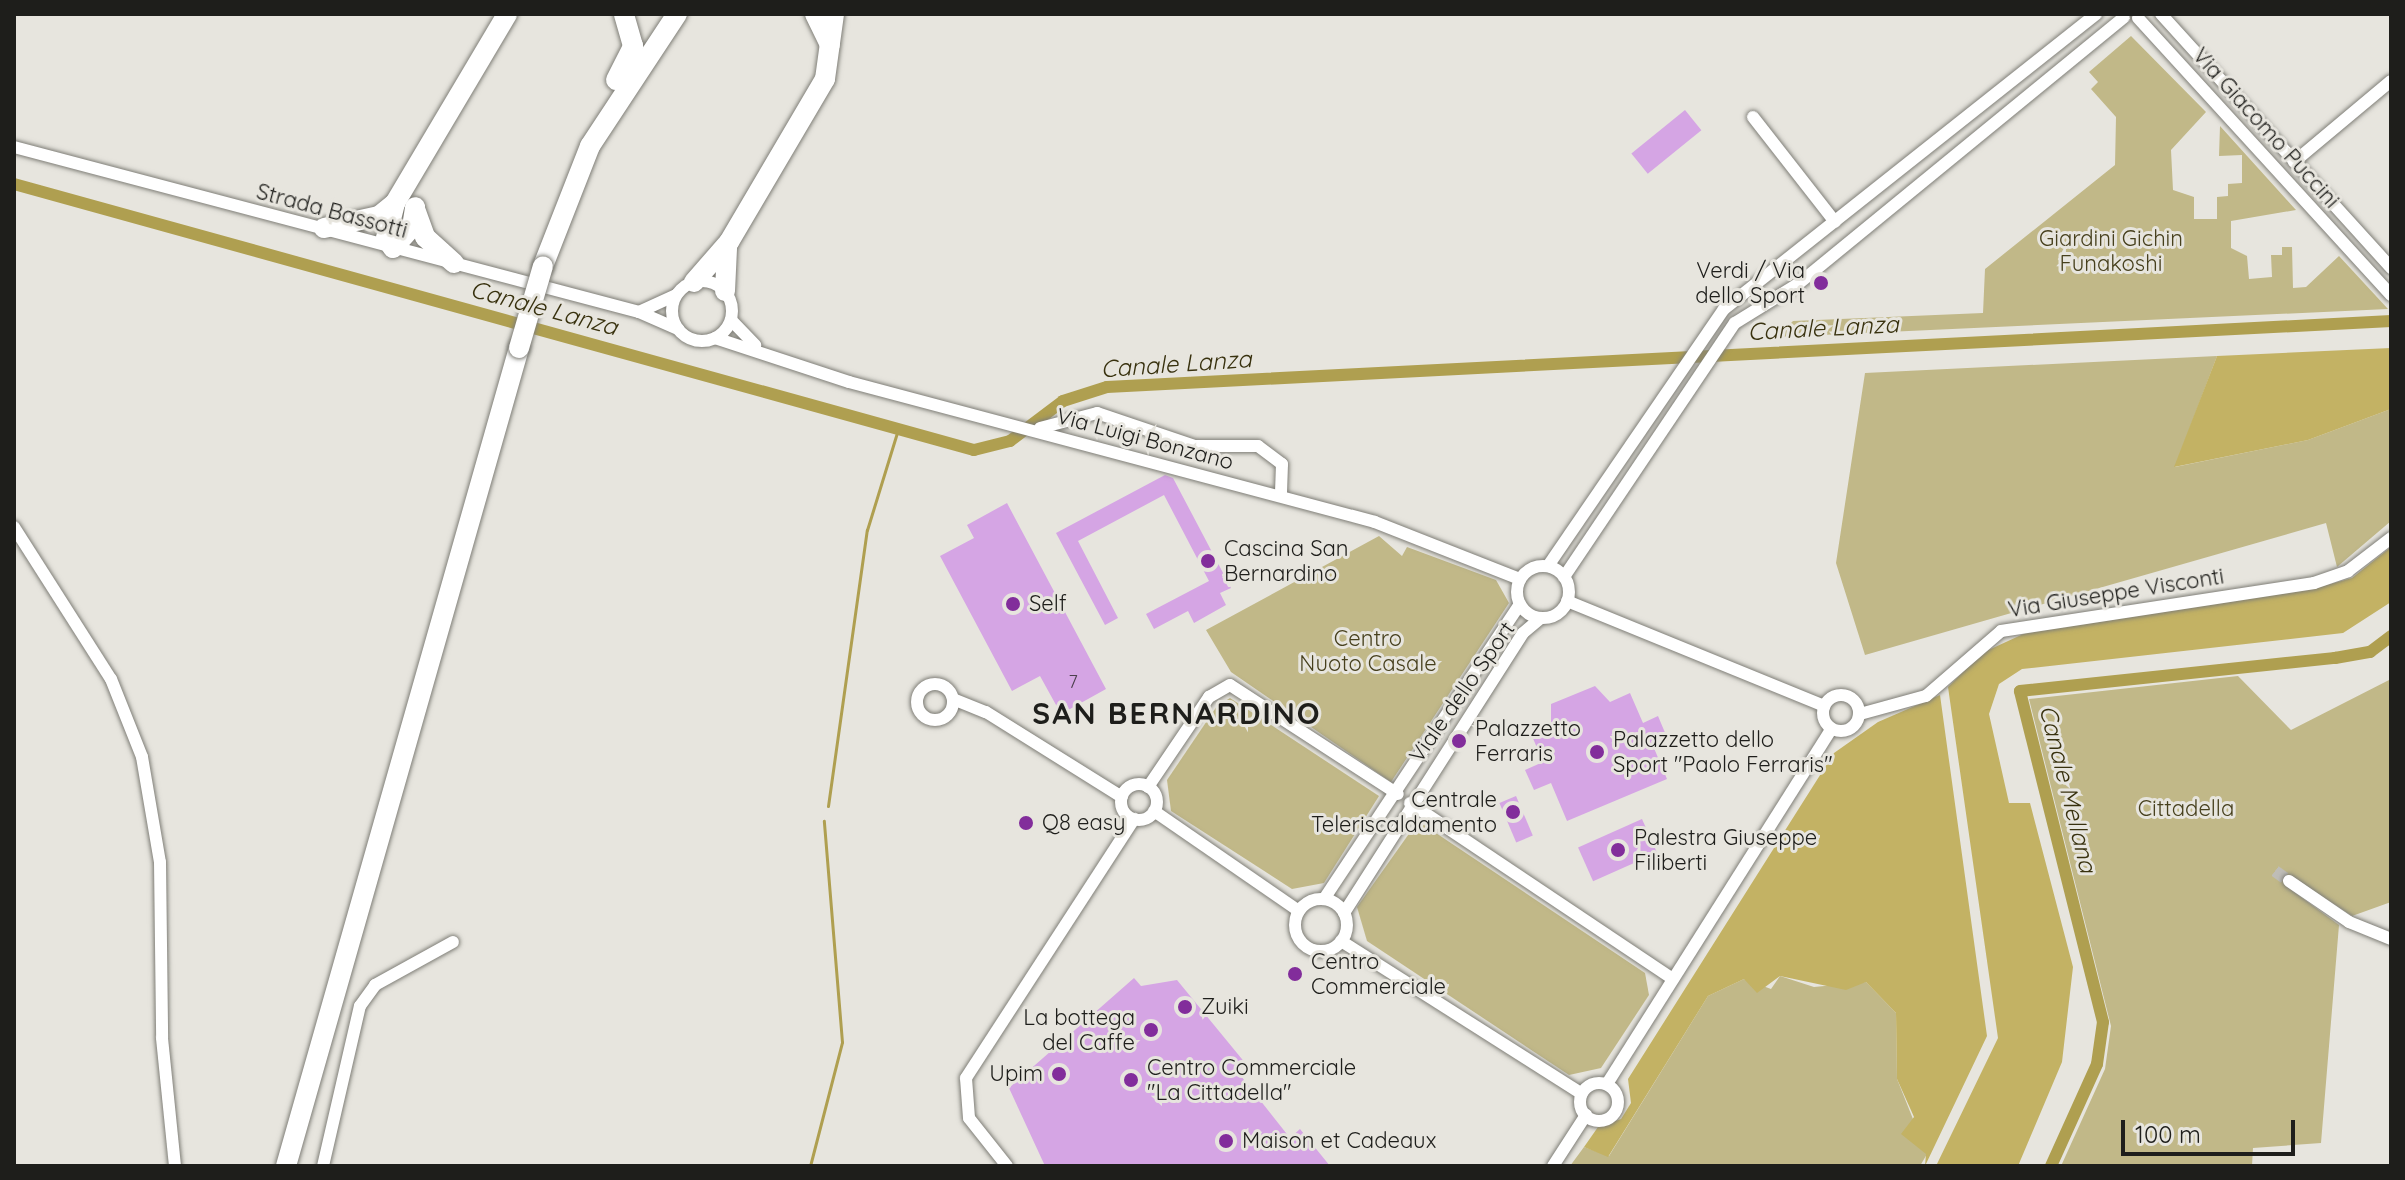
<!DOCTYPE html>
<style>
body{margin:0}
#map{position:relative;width:2405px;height:1180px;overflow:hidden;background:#e7e5de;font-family:Quicksand,sans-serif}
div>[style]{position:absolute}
.green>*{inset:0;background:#c1b888}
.forest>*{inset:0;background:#c3b264}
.stream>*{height:3px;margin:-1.5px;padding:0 1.5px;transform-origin:1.5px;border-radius:1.5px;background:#af9f50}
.canal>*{height:12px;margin:-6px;padding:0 6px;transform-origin:6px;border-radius:6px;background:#af9f50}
.building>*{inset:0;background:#d5a5e4;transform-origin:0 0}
.minor-tunnel>*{height:12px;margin-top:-6px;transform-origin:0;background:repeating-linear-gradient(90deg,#bfbdb7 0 12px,transparent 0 18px)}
.roads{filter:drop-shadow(0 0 2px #7f7e77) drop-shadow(0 0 2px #7f7e77)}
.minor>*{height:12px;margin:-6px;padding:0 6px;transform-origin:6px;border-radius:6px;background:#fff}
.minor>.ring{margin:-6px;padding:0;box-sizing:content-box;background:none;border:12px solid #fff;border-radius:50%}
.highway>*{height:20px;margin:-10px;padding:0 10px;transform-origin:10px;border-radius:10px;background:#fff}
.bridges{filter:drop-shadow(0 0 2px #7f7e77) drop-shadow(0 0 2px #7f7e77)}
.highway-bridge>*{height:20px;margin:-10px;padding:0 10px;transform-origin:10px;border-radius:10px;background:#fff}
.dots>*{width:22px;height:22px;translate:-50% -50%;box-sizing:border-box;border:4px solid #e7e5de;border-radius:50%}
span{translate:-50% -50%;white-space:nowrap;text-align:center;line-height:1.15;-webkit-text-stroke:6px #e7e5de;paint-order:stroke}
.number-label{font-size:18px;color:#4c404d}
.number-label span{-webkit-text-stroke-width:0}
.street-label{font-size:22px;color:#1e1e1b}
.park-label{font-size:22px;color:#47401d}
.poi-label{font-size:22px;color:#1e1e1b}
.right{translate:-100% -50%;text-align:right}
.left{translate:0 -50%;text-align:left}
.water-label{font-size:24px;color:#38310e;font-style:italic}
.district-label{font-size:30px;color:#1e1e1b;font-weight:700;letter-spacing:2px}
.frame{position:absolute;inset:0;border:16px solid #1e1e1b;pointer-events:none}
.scale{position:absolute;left:2121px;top:1120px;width:174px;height:36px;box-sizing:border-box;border:4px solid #1e1e1b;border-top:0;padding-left:10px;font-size:24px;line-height:28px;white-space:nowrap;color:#1e1e1b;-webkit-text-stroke:6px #e7e5de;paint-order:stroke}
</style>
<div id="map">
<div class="green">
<i style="clip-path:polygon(2131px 36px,2206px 112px,2171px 150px,2173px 190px,2194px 197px,2194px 219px,2217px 219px,2217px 197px,2228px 196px,2228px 184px,2242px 183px,2242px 155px,2219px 156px,2220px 126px,2296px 210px,2231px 221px,2231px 248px,2247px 256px,2249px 279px,2272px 277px,2271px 255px,2282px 255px,2282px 247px,2292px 247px,2293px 288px,2306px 287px,2339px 256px,2388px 309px,1777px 337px,1793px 321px,1983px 313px,1985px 269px,2115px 165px,2116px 117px,2091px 89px,2098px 82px,2089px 72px)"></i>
<i style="clip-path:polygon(2217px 356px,2175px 467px,2308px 440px,2391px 409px,2391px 521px,2337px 567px,2326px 523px,1865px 655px,1836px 563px,1865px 373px)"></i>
<i style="clip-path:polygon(1379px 536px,1402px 556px,1407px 547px,1496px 580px,1509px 603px,1391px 782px,1231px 672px,1206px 630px)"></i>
<i style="clip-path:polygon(2238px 676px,2291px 730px,2391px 679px,2391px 902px,2352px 916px,2293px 877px,2286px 886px,2339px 925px,2321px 1143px,2253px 1148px,2252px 1166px,2061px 1166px,2105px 1069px,2111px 1026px,2029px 699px)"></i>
<i style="clip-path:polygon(1230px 698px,1379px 796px,1324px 883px,1292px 889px,1171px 811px,1167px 780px,1217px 706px)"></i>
<i style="clip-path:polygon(1418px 821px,1645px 973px,1649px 995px,1601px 1068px,1569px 1075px,1367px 941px,1357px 907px)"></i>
<i style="clip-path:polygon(1780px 976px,1814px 987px,1866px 982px,1896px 1013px,1897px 1079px,1927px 1154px,1920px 1166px,1570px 1166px,1584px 1147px,1609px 1156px,1708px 996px,1744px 979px,1771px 989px)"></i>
</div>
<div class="forest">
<i style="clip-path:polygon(2391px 348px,2391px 409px,2308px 440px,2174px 467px,2217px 356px)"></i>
<i style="clip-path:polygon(2391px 547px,2391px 602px,2343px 633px,2022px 669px,1999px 684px,1989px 714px,2009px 803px,2030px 803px,2073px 967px,2062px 1062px,2018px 1166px,1936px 1166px,1998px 1038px,1948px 687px,1982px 653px,2032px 630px,2316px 588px,2352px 578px)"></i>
<i style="clip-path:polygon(1940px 695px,1987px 1036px,1925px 1166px,1926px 1154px,1901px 1134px,1914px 1117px,1897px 1079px,1896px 1013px,1866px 982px,1846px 990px,1780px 976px,1757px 993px,1744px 979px,1708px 996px,1608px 1157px,1584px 1147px,1598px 1127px,1621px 1119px,1631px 1103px,1628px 1079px,1834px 753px,1878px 722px)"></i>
</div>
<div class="stream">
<i style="left:828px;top:806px;width:279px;rotate:-82deg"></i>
<i style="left:867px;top:530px;width:106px;rotate:-72.9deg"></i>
<i style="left:810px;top:1166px;width:128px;rotate:-75.5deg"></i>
<i style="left:842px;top:1042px;width:222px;rotate:-94.7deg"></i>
</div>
<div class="canal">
<i style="left:14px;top:184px;width:996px;rotate:15.49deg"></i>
<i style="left:974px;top:450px;width:37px;rotate:-14deg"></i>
<i style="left:1010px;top:441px;width:66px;rotate:-37deg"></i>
<i style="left:1063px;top:401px;width:46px;rotate:-17.7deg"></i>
<i style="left:1107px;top:387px;width:1286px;rotate:-2.94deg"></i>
<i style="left:2051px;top:1166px;width:112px;rotate:-65.7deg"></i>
<i style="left:2097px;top:1064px;width:42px;rotate:-81.9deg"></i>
<i style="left:2103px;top:1022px;width:341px;rotate:-104.1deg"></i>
<i style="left:2020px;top:691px;width:317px;rotate:-6deg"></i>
<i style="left:2335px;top:658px;width:36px;rotate:-10deg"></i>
<i style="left:2370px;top:652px;width:26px;rotate:-37deg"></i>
</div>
<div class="building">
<i style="left:1685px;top:110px;width:26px;height:69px;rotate:51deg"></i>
<i style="clip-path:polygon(1165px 475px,1173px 478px,1231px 588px,1220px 593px,1226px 605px,1194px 623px,1188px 611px,1154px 629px,1146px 614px,1209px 581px,1164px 495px,1078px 541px,1118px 618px,1105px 625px,1056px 533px)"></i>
<i style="clip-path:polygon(1007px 503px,1106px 689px,1061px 714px,1040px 676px,1012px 691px,940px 556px,974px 538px,967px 525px)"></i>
<i style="clip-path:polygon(1595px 686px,1610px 702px,1630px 693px,1643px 723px,1658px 716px,1666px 735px,1651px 741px,1667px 779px,1567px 821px,1551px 783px,1534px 790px,1525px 770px,1543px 762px,1532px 736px,1551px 728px,1551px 704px)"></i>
<i style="left:1516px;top:796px;width:43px;height:18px;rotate:67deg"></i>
<i style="left:1642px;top:819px;width:37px;height:70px;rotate:66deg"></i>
<i style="clip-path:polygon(1134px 978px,1141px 986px,1177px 980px,1246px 1064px,1237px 1071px,1290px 1138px,1300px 1129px,1330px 1166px,1045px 1166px,1009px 1088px)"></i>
</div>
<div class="minor-tunnel">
<i style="left:2275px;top:871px;width:17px;rotate:36deg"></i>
</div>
<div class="roads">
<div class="minor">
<i style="left:2161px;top:14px;width:343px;rotate:47.8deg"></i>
<i style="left:2138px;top:18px;width:375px;rotate:47.6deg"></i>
<i style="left:1753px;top:117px;width:133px;rotate:52deg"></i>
<i style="left:14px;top:147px;width:646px;rotate:14.79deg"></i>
<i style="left:639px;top:312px;width:43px;rotate:23.6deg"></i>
<i style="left:2294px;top:162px;width:126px;rotate:-39.9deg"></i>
<i class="ring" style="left:672px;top:281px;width:48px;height:48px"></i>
<i style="left:639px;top:312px;width:41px;rotate:-24.7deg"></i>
<i style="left:731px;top:320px;width:35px;rotate:46deg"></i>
<i style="left:715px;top:338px;width:141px;rotate:18.2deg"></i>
<i style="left:849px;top:382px;width:544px;rotate:14.9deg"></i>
<i style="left:1375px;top:522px;width:156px;rotate:21.5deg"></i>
<i style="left:1040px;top:428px;width:59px;rotate:-14.7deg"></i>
<i style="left:1097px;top:413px;width:103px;rotate:18.6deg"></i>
<i style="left:1195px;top:446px;width:63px"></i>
<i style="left:1258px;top:446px;width:30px;rotate:37deg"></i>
<i style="left:1282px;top:464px;width:32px;rotate:92deg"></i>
<i style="left:14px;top:527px;width:180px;rotate:57.5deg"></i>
<i style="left:111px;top:679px;width:84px;rotate:68.3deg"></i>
<i style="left:142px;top:757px;width:107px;rotate:80.3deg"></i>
<i style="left:160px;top:862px;width:176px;rotate:89.3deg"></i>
<i style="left:162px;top:1038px;width:129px;rotate:84.2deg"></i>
<i style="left:1548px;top:566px;width:311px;rotate:-55.6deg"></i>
<i style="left:1724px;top:309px;width:475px;rotate:-38.4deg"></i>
<i class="ring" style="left:1517px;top:566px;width:40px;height:40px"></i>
<i style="left:1564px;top:577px;width:306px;rotate:-56.1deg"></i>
<i style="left:1735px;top:323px;width:74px;rotate:-31.8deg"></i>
<i style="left:1798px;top:284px;width:421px;rotate:-39.3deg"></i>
<i style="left:1567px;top:601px;width:278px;rotate:22.2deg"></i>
<i class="ring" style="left:917px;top:684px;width:24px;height:24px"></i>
<i class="ring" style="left:1823px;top:695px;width:24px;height:24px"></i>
<i style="left:953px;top:699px;width:35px;rotate:22deg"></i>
<i style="left:986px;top:712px;width:160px;rotate:32deg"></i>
<i style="left:1860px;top:714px;width:68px;rotate:-15.3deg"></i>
<i style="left:1926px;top:696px;width:99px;rotate:-40.9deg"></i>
<i style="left:2001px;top:631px;width:317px;rotate:-8.7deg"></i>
<i style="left:2314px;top:583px;width:36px;rotate:-19deg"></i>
<i style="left:2348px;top:571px;width:54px;rotate:-37.5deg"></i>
<i class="ring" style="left:1121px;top:784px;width:24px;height:24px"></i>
<i style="left:1148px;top:787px;width:109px;rotate:-55.9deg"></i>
<i style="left:1209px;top:697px;width:24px;rotate:-30deg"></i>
<i style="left:1230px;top:685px;width:200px;rotate:33deg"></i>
<i style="left:1410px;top:803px;width:316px;rotate:33.8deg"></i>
<i style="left:1154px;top:811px;width:176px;rotate:34.6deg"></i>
<i style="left:2289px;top:881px;width:73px;rotate:34.3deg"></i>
<i style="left:2349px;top:922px;width:45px;rotate:22deg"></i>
<i style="left:1324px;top:899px;width:354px;rotate:-56.4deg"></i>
<i class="ring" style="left:1295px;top:899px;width:40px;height:40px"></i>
<i style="left:1344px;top:913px;width:332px;rotate:-57.4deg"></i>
<i style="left:1523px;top:633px;width:23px;rotate:-40deg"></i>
<i style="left:1341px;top:941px;width:285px;rotate:32.4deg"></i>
<i class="ring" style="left:1580px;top:1083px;width:26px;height:26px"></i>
<i style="left:1607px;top:1084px;width:420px;rotate:-57.7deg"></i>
<i style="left:323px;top:1166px;width:164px;rotate:-77deg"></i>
<i style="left:360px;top:1006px;width:26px;rotate:-54deg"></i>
<i style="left:375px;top:985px;width:89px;rotate:-28.9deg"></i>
<i style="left:1007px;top:1166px;width:61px;rotate:-128.4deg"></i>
<i style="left:969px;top:1118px;width:40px;rotate:-94.3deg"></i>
<i style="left:966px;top:1078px;width:309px;rotate:-57deg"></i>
<i style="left:1553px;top:1166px;width:61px;rotate:-57.1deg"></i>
</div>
<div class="highway">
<i style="left:815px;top:14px;width:34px;rotate:64deg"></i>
<i style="left:616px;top:80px;width:38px;rotate:-63deg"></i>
<i style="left:633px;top:46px;width:33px;rotate:-106deg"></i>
<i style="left:395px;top:203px;width:36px;rotate:104deg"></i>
<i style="left:386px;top:238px;width:12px;rotate:55deg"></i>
<i style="left:393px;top:248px;width:28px;rotate:-48deg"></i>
<i style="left:412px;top:227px;width:20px;rotate:-81deg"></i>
<i style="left:415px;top:209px;width:30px;rotate:70deg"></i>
<i style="left:425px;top:237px;width:39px;rotate:42deg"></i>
<i style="left:324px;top:228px;width:56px;rotate:-12.3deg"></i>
<i style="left:379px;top:216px;width:21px;rotate:-39deg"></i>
<i style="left:395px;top:203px;width:220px;rotate:-59.3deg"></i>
<i style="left:543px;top:266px;width:129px;rotate:-68.6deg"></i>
<i style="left:590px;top:146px;width:158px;rotate:-56.6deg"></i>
<i style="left:694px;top:282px;width:53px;rotate:-48.8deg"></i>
<i style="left:729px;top:242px;width:189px;rotate:-59.5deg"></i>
<i style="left:825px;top:79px;width:66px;rotate:-82.1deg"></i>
<i style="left:725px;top:291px;width:43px;rotate:-87.3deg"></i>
<i style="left:286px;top:1166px;width:851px;rotate:-74.1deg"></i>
</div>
</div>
<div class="bridges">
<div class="highway-bridge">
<i style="left:519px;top:348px;width:85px;rotate:-73.7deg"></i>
</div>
</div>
<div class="dots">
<i style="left:1821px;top:283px;background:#822d9b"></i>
<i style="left:1208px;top:561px;background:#822d9b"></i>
<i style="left:1013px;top:604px;background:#822d9b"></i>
<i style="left:1459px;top:741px;background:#822d9b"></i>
<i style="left:1597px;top:752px;background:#822d9b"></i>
<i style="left:1513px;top:812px;background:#822d9b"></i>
<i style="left:1026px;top:823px;background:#822d9b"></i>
<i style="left:1618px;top:850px;background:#822d9b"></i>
<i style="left:1295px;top:974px;background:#822d9b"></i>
<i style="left:1185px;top:1007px;background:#822d9b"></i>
<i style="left:1151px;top:1030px;background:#822d9b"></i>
<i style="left:1059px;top:1074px;background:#822d9b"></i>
<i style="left:1131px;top:1080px;background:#822d9b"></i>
<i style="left:1226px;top:1141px;background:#822d9b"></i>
</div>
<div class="number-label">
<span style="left:1073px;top:682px">7</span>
</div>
<div class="street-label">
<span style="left:2266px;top:128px;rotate:48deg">Via Giacomo Puccini</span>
<span style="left:332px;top:211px;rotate:15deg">Strada Bassotti</span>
<span style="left:1145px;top:439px;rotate:15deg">Via Luigi Bonzano</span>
<span style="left:2116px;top:593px;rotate:-9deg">Via Giuseppe Visconti</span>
<span style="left:1462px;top:692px;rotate:-55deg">Viale dello Sport</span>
</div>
<div class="park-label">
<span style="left:2111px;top:251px">Giardini Gichin<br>Funakoshi</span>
<span style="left:1368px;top:651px">Centro<br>Nuoto Casale</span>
<span style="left:2186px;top:809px">Cittadella</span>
</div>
<div class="poi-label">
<span class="right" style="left:1805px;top:283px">Verdi / Via<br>dello Sport</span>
<span class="left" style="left:1224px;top:561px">Cascina San<br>Bernardino</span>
<span class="left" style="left:1029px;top:604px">Self</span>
<span class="left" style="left:1475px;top:741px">Palazzetto<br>Ferraris</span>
<span class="left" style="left:1613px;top:752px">Palazzetto dello<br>Sport "Paolo Ferraris"</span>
<span class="right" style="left:1497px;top:812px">Centrale<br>Teleriscaldamento</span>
<span class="left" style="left:1042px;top:823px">Q8 easy</span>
<span class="left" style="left:1634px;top:850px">Palestra Giuseppe<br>Filiberti</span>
<span class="left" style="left:1311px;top:974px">Centro<br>Commerciale</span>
<span class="left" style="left:1201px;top:1007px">Zuiki</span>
<span class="right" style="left:1135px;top:1030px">La bottega<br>del Caffe</span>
<span class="left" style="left:1147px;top:1080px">Centro Commerciale<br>"La Cittadella"</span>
<span class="right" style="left:1043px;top:1074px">Upim</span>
<span class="left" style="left:1242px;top:1141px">Maison et Cadeaux</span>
</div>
<div class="water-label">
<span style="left:544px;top:308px;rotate:15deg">Canale Lanza</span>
<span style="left:1823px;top:328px;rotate:-3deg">Canale Lanza</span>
<span style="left:1176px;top:364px;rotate:-4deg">Canale Lanza</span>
<span style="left:2068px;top:789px;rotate:76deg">Canale Mellana</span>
</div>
<div class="district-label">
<span style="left:1177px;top:713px">SAN BERNARDINO</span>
</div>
<div class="frame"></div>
<div class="scale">100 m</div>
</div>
